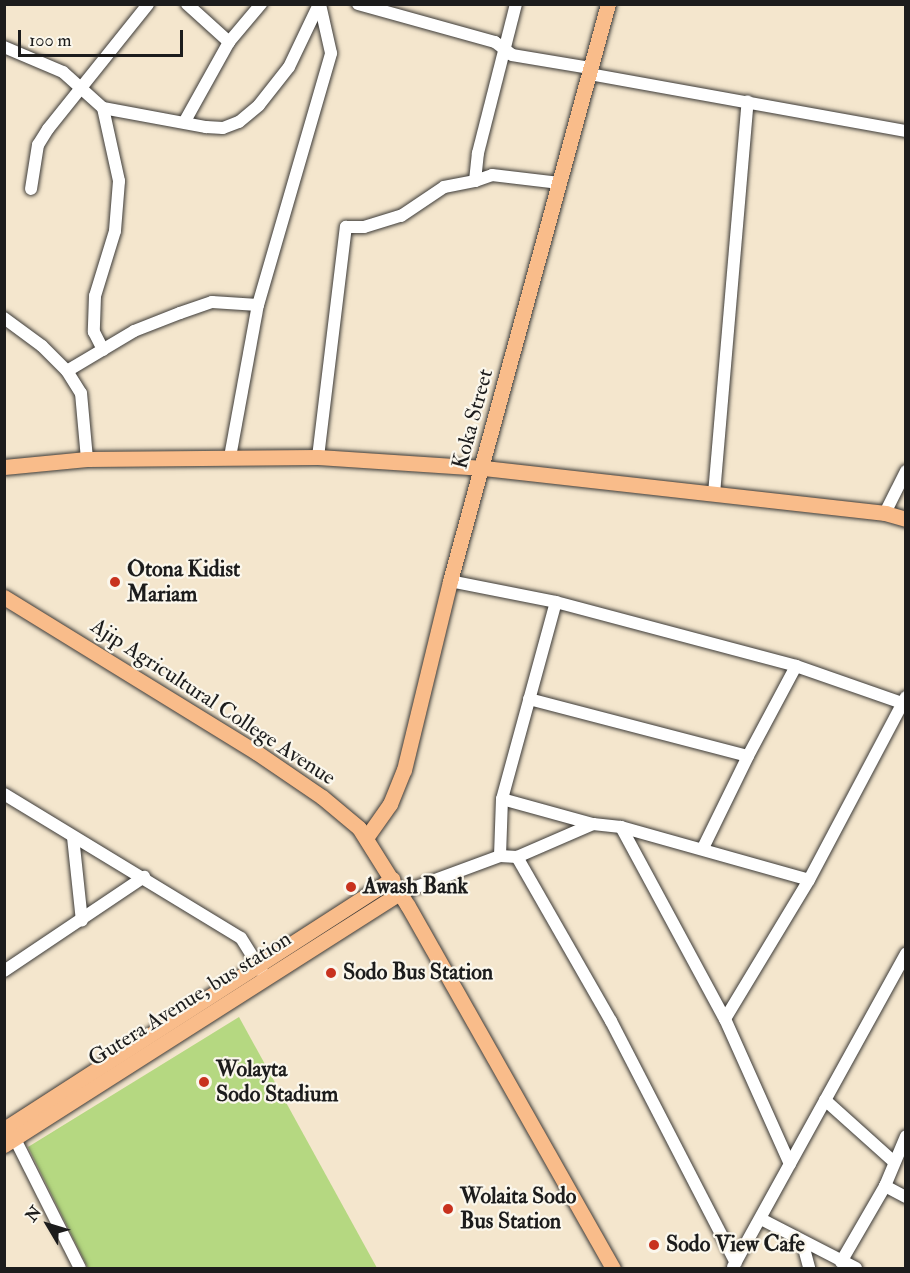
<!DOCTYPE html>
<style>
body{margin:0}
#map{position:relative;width:910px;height:1273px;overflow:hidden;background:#f4e6cd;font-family:"IM FELL Double Pica",serif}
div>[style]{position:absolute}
.green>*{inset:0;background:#b5d881}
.roads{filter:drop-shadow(0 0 2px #3c3a37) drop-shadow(0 0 2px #3c3a37)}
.minor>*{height:12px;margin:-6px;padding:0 6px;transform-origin:6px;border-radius:6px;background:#fff}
.major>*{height:15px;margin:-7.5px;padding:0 7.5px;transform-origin:7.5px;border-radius:7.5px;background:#f9bc8a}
.dots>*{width:16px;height:16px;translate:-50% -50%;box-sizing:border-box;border:3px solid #fbf7ec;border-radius:50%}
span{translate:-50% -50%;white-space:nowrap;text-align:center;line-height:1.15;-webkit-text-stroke:4.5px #fbf7ec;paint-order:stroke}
.street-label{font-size:22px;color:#1c1c1c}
.poi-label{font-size:22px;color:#1c1c1c;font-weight:700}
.left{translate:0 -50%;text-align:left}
.frame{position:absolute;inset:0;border:6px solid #1c1c1c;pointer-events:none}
.north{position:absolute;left:18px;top:1195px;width:60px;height:60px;-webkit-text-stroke:4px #fbf7ec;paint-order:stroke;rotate:308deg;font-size:16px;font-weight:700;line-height:24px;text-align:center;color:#1c1c1c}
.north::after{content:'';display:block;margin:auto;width:21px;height:27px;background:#1c1c1c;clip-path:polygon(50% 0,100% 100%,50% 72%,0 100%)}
.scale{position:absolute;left:18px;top:30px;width:165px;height:27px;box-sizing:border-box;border:3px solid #1c1c1c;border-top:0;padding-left:8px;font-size:18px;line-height:21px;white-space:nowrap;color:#1c1c1c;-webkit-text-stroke:4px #fbf7ec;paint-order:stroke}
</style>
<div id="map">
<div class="green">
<i style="clip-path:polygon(239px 1017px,377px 1268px,88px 1268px,28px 1147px)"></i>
</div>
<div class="roads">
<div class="minor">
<i style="left:187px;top:4px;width:57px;rotate:42.1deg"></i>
<i style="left:358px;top:4px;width:142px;rotate:15.5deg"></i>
<i style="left:495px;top:42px;width:21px;rotate:37deg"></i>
<i style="left:512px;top:55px;width:79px;rotate:9.5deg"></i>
<i style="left:4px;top:47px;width:64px;rotate:23deg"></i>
<i style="left:63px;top:72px;width:54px;rotate:42deg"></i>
<i style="left:103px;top:108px;width:75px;rotate:77.6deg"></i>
<i style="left:119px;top:181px;width:50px;rotate:94.6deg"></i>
<i style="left:115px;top:231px;width:68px;rotate:107.1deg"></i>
<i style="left:95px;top:296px;width:36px;rotate:92deg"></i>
<i style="left:94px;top:332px;width:20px;rotate:63deg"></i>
<i style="left:589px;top:74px;width:322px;rotate:10.2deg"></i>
<i style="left:103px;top:108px;width:105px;rotate:10.5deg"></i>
<i style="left:206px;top:127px;width:17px;rotate:3deg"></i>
<i style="left:223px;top:128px;width:17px;rotate:-21deg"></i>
<i style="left:239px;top:122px;width:26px;rotate:-40deg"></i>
<i style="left:259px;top:105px;width:48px;rotate:-51.7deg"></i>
<i style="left:289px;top:67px;width:70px;rotate:-64.5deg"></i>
<i style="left:185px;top:121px;width:90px;rotate:-60.9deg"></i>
<i style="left:229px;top:42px;width:50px;rotate:-49.9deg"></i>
<i style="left:475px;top:181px;width:18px;rotate:-19deg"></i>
<i style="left:492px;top:175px;width:68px;rotate:6.7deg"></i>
<i style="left:31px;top:189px;width:45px;rotate:-81deg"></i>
<i style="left:38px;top:145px;width:19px;rotate:-58deg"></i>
<i style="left:48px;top:129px;width:160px;rotate:-51.3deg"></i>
<i style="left:4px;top:318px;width:47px;rotate:36.4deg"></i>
<i style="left:42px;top:346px;width:35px;rotate:45deg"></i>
<i style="left:67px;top:371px;width:26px;rotate:58deg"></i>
<i style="left:81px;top:393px;width:66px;rotate:84.8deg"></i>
<i style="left:67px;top:371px;width:78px;rotate:-30.8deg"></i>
<i style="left:134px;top:331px;width:49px;rotate:-21.4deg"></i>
<i style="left:180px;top:313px;width:34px;rotate:-19deg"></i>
<i style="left:212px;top:302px;width:46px;rotate:3.7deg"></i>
<i style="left:258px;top:305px;width:262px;rotate:-73.8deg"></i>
<i style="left:331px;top:53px;width:50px;rotate:-102.7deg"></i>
<i style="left:230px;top:457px;width:155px;rotate:-79.6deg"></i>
<i style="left:318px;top:457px;width:232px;rotate:-83.1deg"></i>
<i style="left:346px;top:227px;width:18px"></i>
<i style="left:364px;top:227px;width:39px;rotate:-17deg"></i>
<i style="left:401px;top:216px;width:52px;rotate:-34deg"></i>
<i style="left:444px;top:187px;width:32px;rotate:-11deg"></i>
<i style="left:475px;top:181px;width:28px;rotate:-84deg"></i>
<i style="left:478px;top:153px;width:154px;rotate:-75.7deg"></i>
<i style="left:714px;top:494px;width:394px;rotate:-85.1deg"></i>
<i style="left:885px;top:513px;width:47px;rotate:-63.4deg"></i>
<i style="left:450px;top:581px;width:108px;rotate:11.2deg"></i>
<i style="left:556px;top:602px;width:248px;rotate:14.9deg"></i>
<i style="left:796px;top:666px;width:112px;rotate:19.2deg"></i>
<i style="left:529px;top:699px;width:226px;rotate:14.6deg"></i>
<i style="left:748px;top:756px;width:102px;rotate:-61.9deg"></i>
<i style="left:4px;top:794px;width:277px;rotate:31.3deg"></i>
<i style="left:241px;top:938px;width:40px;rotate:58deg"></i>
<i style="left:502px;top:799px;width:94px;rotate:15.4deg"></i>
<i style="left:621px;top:827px;width:195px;rotate:15.7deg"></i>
<i style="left:73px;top:837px;width:84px;rotate:83.9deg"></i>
<i style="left:703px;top:848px;width:102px;rotate:-63.9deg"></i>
<i style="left:500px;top:856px;width:57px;rotate:-88deg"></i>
<i style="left:502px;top:799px;width:204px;rotate:-74.7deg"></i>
<i style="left:517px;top:857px;width:189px;rotate:60.2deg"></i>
<i style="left:611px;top:1021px;width:272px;rotate:62.7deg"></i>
<i style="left:400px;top:893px;width:107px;rotate:-20.3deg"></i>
<i style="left:500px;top:856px;width:17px;rotate:3deg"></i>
<i style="left:517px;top:857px;width:83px;rotate:-23.5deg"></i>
<i style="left:593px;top:824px;width:28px;rotate:6deg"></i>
<i style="left:621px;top:827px;width:218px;rotate:61.6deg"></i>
<i style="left:725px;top:1019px;width:159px;rotate:65.9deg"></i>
<i style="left:4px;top:971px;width:169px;rotate:-33.9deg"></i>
<i style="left:725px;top:1019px;width:162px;rotate:-58.9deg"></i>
<i style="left:809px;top:880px;width:207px;rotate:-62.1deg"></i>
<i style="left:825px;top:1100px;width:93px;rotate:41.9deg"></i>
<i style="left:15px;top:1139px;width:144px;rotate:63.3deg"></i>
<i style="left:885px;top:1186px;width:24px;rotate:28deg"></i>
<i style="left:761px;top:1219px;width:107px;rotate:27.3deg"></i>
<i style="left:802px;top:1241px;width:28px;rotate:75deg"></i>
<i style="left:841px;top:1262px;width:88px;rotate:-59.9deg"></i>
<i style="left:885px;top:1186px;width:54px;rotate:-67.2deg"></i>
<i style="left:733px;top:1267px;width:358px;rotate:-61.1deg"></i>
</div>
<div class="major">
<i style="left:4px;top:467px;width:83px;rotate:-5.5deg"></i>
<i style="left:87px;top:459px;width:231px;rotate:-0.5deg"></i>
<i style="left:318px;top:457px;width:166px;rotate:3.8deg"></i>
<i style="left:484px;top:468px;width:404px;rotate:6.4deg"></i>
<i style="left:885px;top:513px;width:22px;rotate:16deg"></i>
<i style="left:4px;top:597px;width:296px;rotate:31.6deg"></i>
<i style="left:256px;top:752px;width:80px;rotate:34.3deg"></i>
<i style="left:322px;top:797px;width:48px;rotate:40deg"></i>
<i style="left:359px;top:828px;width:92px;rotate:57.9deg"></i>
<i style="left:408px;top:906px;width:416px;rotate:60.5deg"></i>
<i style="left:366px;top:838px;width:42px;rotate:-54.8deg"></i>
<i style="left:390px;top:804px;width:37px;rotate:-68deg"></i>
<i style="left:404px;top:770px;width:195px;rotate:-76.3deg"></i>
<i style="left:450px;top:581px;width:598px;rotate:-74.69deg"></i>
<i style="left:4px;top:1129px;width:462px;rotate:-32.8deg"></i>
<i style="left:4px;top:1145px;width:469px;rotate:-32.5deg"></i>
</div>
</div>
<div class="dots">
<i style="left:115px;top:582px;background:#c8321e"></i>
<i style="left:351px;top:887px;background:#c8321e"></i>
<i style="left:331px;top:973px;background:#c8321e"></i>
<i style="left:204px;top:1082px;background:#c8321e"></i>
<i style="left:448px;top:1209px;background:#c8321e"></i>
<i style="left:654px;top:1245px;background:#c8321e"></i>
</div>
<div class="street-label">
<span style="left:473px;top:419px;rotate:-75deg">Koka Street</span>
<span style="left:213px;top:702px;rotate:33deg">Ajip Agricultural College Avenue</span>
<span style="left:190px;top:999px;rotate:-32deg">Gutera Avenue, bus station</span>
</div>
<div class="poi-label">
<span class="left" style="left:127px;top:582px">Otona Kidist<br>Mariam</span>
<span class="left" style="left:363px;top:887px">Awash Bank</span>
<span class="left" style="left:343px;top:973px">Sodo Bus Station</span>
<span class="left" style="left:216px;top:1082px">Wolayta<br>Sodo Stadium</span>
<span class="left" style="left:460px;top:1209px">Wolaita Sodo<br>Bus Station</span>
<span class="left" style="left:666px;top:1245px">Sodo View Cafe</span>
</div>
<div class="frame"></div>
<div class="north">N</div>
<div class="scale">100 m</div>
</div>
